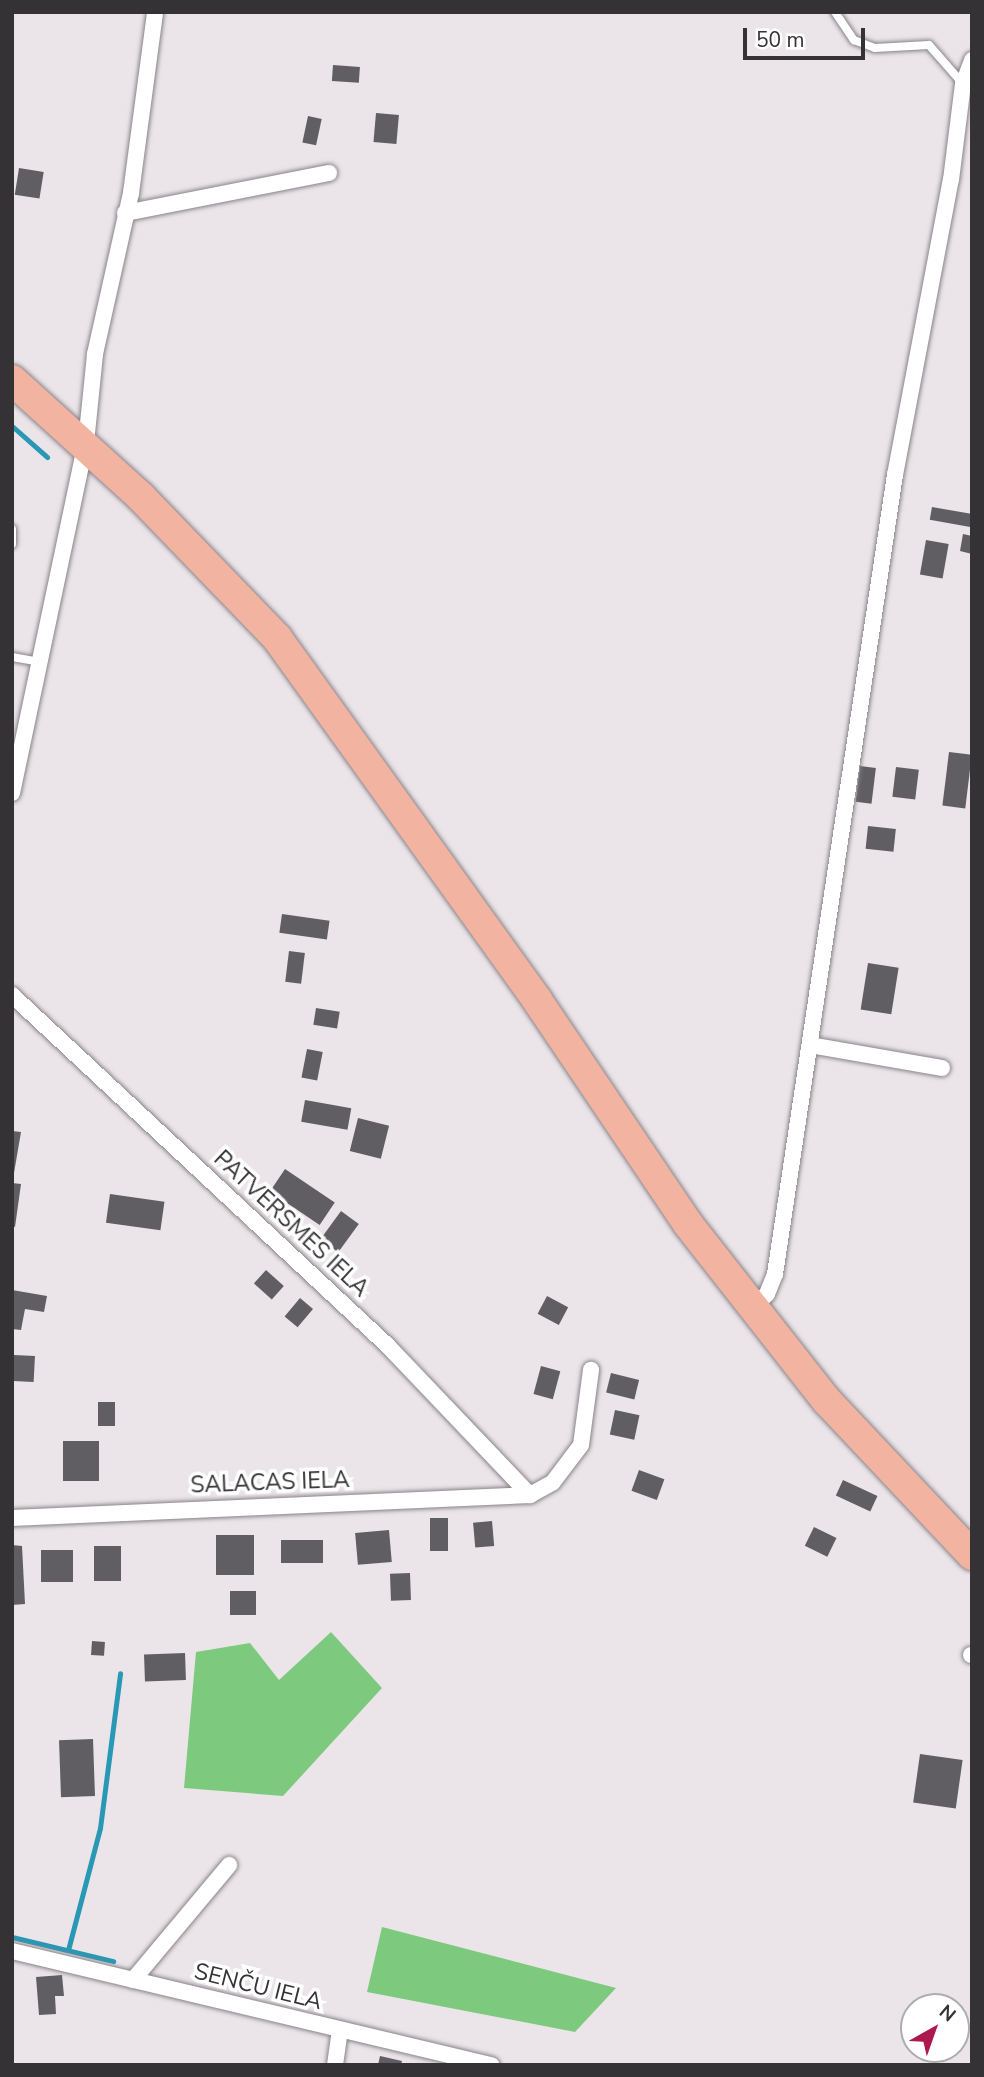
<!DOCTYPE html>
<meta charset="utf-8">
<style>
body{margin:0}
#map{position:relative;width:984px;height:2077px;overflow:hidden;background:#ebe5ea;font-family:"Nunito Sans",sans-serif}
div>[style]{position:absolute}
.forest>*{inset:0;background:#7dca7f}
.stream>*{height:5px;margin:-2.5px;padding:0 2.5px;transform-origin:2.5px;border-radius:2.5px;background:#2998b4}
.building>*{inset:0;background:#605e63;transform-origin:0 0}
.roads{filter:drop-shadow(0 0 2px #898489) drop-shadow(0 0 2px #898489)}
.lane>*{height:8px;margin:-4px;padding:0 4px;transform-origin:4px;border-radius:4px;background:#fff}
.street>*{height:16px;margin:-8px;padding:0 8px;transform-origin:8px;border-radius:8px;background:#fff}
.highway>*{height:30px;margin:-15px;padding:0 15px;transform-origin:15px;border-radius:15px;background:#f2b4a1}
span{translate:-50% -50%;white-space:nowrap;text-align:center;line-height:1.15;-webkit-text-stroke:7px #fff;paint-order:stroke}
.street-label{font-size:23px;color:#343234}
.frame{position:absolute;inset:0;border:14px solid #343234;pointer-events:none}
.north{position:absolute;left:900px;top:1993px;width:70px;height:70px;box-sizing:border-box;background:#fff;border:2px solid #aeadae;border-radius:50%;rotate:40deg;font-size:19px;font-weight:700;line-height:28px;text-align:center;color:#343234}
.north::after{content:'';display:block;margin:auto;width:24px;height:32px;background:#ab194f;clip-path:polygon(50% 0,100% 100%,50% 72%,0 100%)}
.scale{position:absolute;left:743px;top:28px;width:122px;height:32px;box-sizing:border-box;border:4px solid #343234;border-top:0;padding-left:9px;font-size:21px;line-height:24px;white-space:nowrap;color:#343234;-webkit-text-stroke:5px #fff;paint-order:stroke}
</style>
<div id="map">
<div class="forest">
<i style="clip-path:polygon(331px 1632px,382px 1688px,283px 1796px,184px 1788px,196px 1652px,250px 1643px,279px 1680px)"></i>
<i style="clip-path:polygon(382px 1927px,616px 1988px,575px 2032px,367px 1992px)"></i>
</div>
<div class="stream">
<i style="left:12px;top:426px;width:47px;rotate:41.5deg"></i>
<i style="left:12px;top:1937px;width:104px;rotate:13.4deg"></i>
<i style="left:68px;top:1950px;width:126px;rotate:-75.3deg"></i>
<i style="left:100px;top:1828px;width:156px;rotate:-82.6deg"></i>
</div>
<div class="building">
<i style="left:333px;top:65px;width:27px;height:16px;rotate:4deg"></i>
<i style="left:376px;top:113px;width:23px;height:29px;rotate:5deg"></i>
<i style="left:308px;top:116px;width:14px;height:27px;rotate:12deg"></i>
<i style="left:19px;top:168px;width:25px;height:27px;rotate:9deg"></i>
<i style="left:932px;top:507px;width:41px;height:13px;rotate:10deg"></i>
<i style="clip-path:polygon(963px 534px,972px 536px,972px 554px,960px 551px)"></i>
<i style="left:926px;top:540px;width:23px;height:35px;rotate:10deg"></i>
<i style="left:949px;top:752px;width:23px;height:54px;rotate:7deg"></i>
<i style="left:860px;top:766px;width:16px;height:36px;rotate:7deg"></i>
<i style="left:896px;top:767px;width:23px;height:30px;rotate:7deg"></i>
<i style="left:868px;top:826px;width:28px;height:23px;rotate:6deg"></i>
<i style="left:282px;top:914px;width:48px;height:19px;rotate:8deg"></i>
<i style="left:289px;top:951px;width:16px;height:31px;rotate:7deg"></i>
<i style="left:868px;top:963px;width:31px;height:47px;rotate:9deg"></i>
<i style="left:316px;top:1008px;width:24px;height:17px;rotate:9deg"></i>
<i style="left:307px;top:1049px;width:16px;height:29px;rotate:11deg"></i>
<i style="left:305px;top:1100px;width:47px;height:22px;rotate:10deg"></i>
<i style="left:358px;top:1118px;width:32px;height:34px;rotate:14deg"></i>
<i style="clip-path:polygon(12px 1131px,21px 1132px,14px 1173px,12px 1173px)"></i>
<i style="left:285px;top:1169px;width:60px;height:27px;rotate:34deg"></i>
<i style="clip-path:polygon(12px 1183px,21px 1184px,15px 1227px,12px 1226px)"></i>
<i style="left:110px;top:1194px;width:55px;height:29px;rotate:8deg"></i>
<i style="left:341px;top:1211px;width:22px;height:35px;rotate:36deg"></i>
<i style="left:266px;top:1270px;width:24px;height:18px;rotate:42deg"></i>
<i style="clip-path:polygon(12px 1290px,47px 1296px,44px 1312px,25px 1309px,21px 1330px,12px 1329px)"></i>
<i style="left:547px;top:1296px;width:24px;height:20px;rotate:28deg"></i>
<i style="left:300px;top:1298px;width:17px;height:24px;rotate:40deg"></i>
<i style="left:14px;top:1355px;width:21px;height:26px;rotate:3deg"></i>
<i style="left:541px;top:1366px;width:20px;height:29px;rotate:15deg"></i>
<i style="left:611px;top:1373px;width:29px;height:20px;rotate:14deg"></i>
<i style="left:98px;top:1402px;width:17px;height:24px"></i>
<i style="left:615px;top:1410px;width:25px;height:25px;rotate:12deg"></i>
<i style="left:63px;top:1441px;width:36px;height:40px"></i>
<i style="left:639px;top:1470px;width:27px;height:22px;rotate:20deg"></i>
<i style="left:843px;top:1480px;width:38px;height:17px;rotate:25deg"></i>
<i style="left:430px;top:1518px;width:18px;height:33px"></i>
<i style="left:492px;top:1521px;width:25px;height:19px;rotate:85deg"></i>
<i style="left:814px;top:1527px;width:25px;height:21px;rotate:26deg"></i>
<i style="left:389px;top:1530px;width:32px;height:34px;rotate:85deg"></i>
<i style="left:216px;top:1535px;width:38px;height:40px"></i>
<i style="left:323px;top:1540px;width:23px;height:42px;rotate:90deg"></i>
<i style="clip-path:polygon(12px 1545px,22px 1546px,25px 1604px,12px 1605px)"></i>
<i style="left:94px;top:1546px;width:27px;height:35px"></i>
<i style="left:41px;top:1550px;width:32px;height:32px"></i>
<i style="left:410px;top:1573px;width:27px;height:20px;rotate:88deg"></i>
<i style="left:230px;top:1591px;width:26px;height:24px"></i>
<i style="left:92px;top:1641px;width:13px;height:14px;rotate:4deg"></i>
<i style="left:185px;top:1653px;width:27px;height:41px;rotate:88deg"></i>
<i style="left:93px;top:1739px;width:57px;height:34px;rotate:88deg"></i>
<i style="left:920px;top:1754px;width:43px;height:49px;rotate:8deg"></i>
<i style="clip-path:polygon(62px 1975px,64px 1996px,55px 1996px,56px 2014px,39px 2015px,36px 1977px)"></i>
<i style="clip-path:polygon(380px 2056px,402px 2061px,401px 2065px,378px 2065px)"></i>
</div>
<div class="roads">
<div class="lane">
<i style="left:835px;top:12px;width:34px;rotate:56deg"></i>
<i style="left:854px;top:40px;width:22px;rotate:21deg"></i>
<i style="left:875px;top:48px;width:54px;rotate:-3.2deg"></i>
<i style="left:929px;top:45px;width:52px;rotate:48.9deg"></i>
<i style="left:12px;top:529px;width:15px;rotate:90deg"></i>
<i style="left:12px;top:657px;width:28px;rotate:10deg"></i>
</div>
<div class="street">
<i style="left:125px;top:213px;width:208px;rotate:-11.1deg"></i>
<i style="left:12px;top:793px;width:358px;rotate:-78.1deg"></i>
<i style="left:86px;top:443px;width:89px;rotate:-84.2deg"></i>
<i style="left:95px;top:354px;width:165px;rotate:-77.4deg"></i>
<i style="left:131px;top:193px;width:183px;rotate:-82.4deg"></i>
<i style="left:12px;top:995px;width:514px;rotate:43.03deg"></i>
<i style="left:388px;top:1346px;width:206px;rotate:46.4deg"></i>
<i style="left:810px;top:1045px;width:134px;rotate:9.9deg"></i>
<i style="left:753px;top:1307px;width:19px;rotate:-43deg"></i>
<i style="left:767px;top:1294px;width:22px;rotate:-68deg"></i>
<i style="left:775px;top:1274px;width:808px;rotate:-81.46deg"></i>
<i style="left:895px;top:475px;width:300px;rotate:-79.3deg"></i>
<i style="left:951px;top:180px;width:97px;rotate:-82.9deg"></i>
<i style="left:963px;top:84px;width:26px;rotate:-69deg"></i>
<i style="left:12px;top:1518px;width:519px;rotate:-2.54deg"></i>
<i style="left:530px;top:1495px;width:26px;rotate:-29deg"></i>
<i style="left:553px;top:1482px;width:46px;rotate:-52.9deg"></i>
<i style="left:581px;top:1445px;width:76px;rotate:-82.4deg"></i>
<i style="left:971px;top:1655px;width:1px"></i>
<i style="left:12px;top:1951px;width:493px;rotate:13.4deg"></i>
<i style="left:133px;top:1980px;width:150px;rotate:-50.1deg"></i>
<i style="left:335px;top:2065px;width:34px;rotate:-82deg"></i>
</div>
<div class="highway">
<i style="left:12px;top:380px;width:174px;rotate:42.2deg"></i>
<i style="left:141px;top:497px;width:196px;rotate:46deg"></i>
<i style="left:277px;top:638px;width:446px;rotate:54.3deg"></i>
<i style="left:537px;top:1000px;width:270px;rotate:56deg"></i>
<i style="left:688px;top:1224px;width:225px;rotate:51.9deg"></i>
<i style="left:827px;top:1401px;width:212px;rotate:46.7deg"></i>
</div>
</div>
<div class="street-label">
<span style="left:291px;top:1224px;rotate:43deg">PATVERSMES IELA</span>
<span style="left:270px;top:1483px;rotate:-2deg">SALACAS IELA</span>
<span style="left:258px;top:1987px;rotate:14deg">SENČU IELA</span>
</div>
<div class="frame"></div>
<div class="north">N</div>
<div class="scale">50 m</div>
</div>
